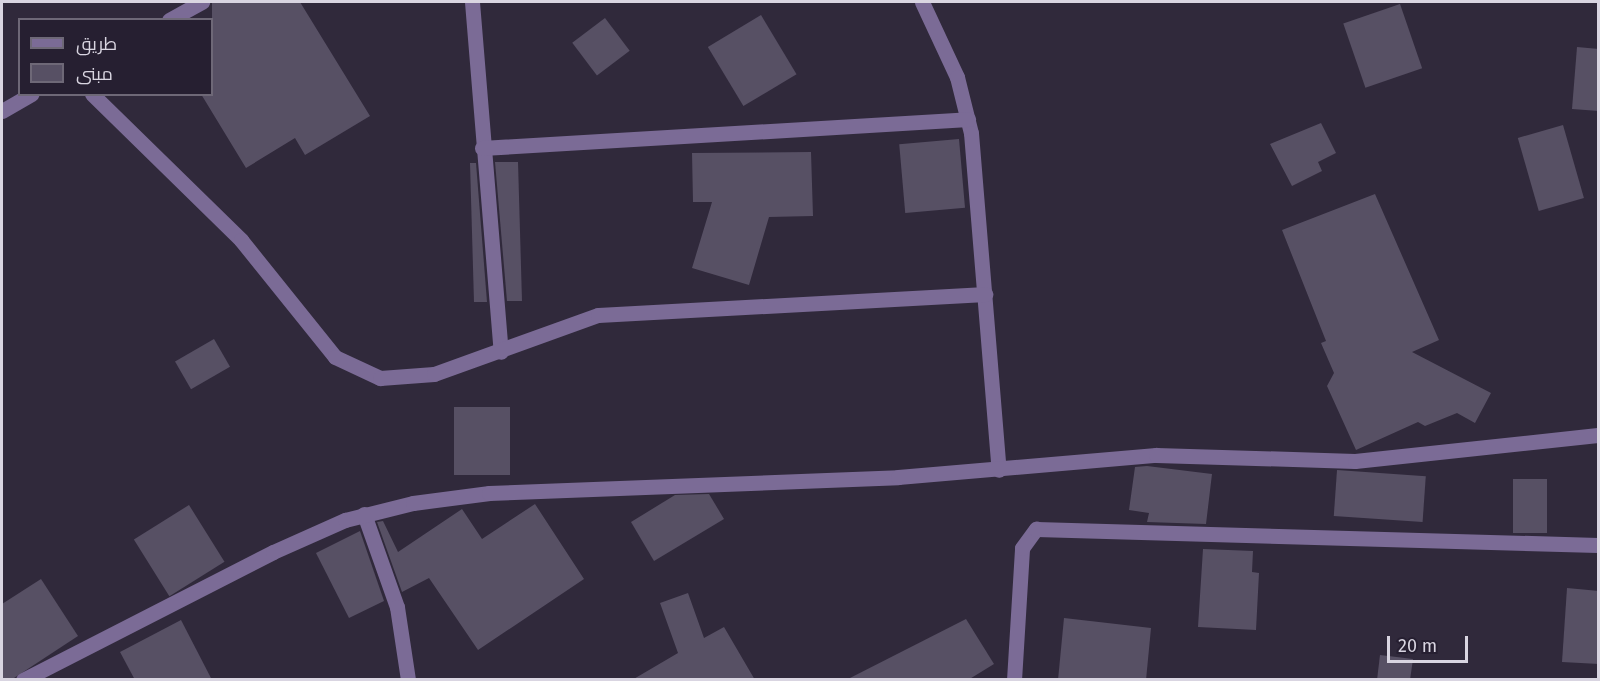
<!DOCTYPE html>
<meta charset="utf-8">
<style>
body{margin:0}
#map{position:relative;width:1600px;height:681px;overflow:hidden;background:#30293b;font-family:"Fira Sans",Cairo,sans-serif}
div>[style]{position:absolute}
.building>*{inset:0;background:#575064;transform-origin:0 0}
.minor>*{height:15px;margin:-7.5px;padding:0 7.5px;transform-origin:7.5px;border-radius:7.5px;background:#7b6b96}
span{translate:-50% -50%;white-space:nowrap;text-align:center;line-height:1.15;-webkit-text-stroke:4.5px #261f31;paint-order:stroke}
.frame{position:absolute;inset:0;border:3px solid #d9d5e1;pointer-events:none}
.legend{position:absolute;left:18px;top:18px;width:195px;height:78px;box-sizing:border-box;background:#261f31;border:2px solid #6e6877;margin:0;padding:8px 10px;list-style:none;font-size:18px;color:#d9d5e1}
.legend li{display:flex;align-items:center;gap:12px;height:30px}
.legend b{width:30px;border:2px solid #6e6877}
.scale{position:absolute;left:1387px;top:636px;width:81px;height:27px;box-sizing:border-box;border:3px solid #d9d5e1;border-top:0;padding-left:8px;font-size:18px;line-height:21px;white-space:nowrap;color:#d9d5e1;-webkit-text-stroke:4px #261f31;paint-order:stroke}
</style>
<div id="map">
<div class="building">
<i style="clip-path:polygon(212px 2px,300px 2px,370px 116px,305px 155px,295px 138px,246px 168px,201px 94px,212px 94px)"></i>
<i style="left:1400px;top:4px;width:68px;height:60px;rotate:71deg"></i>
<i style="left:761px;top:15px;width:69px;height:62px;rotate:59deg"></i>
<i style="left:605px;top:18px;width:41px;height:41px;rotate:53deg"></i>
<i style="clip-path:polygon(1577px 47px,1599px 49px,1599px 111px,1572px 109px)"></i>
<i style="clip-path:polygon(1321px 123px,1336px 153px,1318px 162px,1322px 171px,1292px 186px,1270px 144px)"></i>
<i style="left:1563px;top:125px;width:76px;height:47px;rotate:74deg"></i>
<i style="left:959px;top:139px;width:69px;height:60px;rotate:85deg"></i>
<i style="clip-path:polygon(811px 152px,813px 216px,769px 217px,749px 285px,692px 268px,712px 202px,693px 202px,692px 153px)"></i>
<i style="clip-path:polygon(495px 162px,518px 162px,522px 301px,507px 301px)"></i>
<i style="clip-path:polygon(470px 163px,476px 163px,487px 302px,474px 302px)"></i>
<i style="clip-path:polygon(1375px 194px,1439px 340px,1412px 352px,1491px 393px,1475px 423px,1457px 413px,1425px 426px,1418px 422px,1356px 450px,1327px 386px,1334px 373px,1321px 343px,1326px 341px,1282px 230px)"></i>
<i style="left:214px;top:339px;width:32px;height:45px;rotate:60deg"></i>
<i style="left:454px;top:407px;width:56px;height:68px"></i>
<i style="clip-path:polygon(1147px 466px,1212px 474px,1206px 524px,1147px 522px,1149px 513px,1129px 510px,1135px 467px)"></i>
<i style="left:1337px;top:470px;width:89px;height:46px;rotate:4deg"></i>
<i style="left:1513px;top:479px;width:34px;height:54px"></i>
<i style="clip-path:polygon(709px 494px,724px 519px,654px 561px,631px 522px,675px 495px)"></i>
<i style="clip-path:polygon(535px 504px,584px 579px,478px 650px,429px 578px,402px 592px,377px 522px,383px 521px,398px 552px,462px 509px,482px 539px)"></i>
<i style="left:189px;top:505px;width:67px;height:65px;rotate:58deg"></i>
<i style="clip-path:polygon(360px 531px,384px 601px,349px 618px,316px 553px)"></i>
<i style="clip-path:polygon(1203px 549px,1253px 551px,1252px 572px,1259px 573px,1256px 630px,1198px 627px)"></i>
<i style="clip-path:polygon(41px 579px,78px 636px,11px 680px,2px 680px,2px 604px)"></i>
<i style="clip-path:polygon(1567px 588px,1599px 591px,1599px 664px,1562px 662px)"></i>
<i style="clip-path:polygon(688px 593px,704px 638px,724px 627px,755px 680px,632px 680px,678px 653px,660px 603px)"></i>
<i style="clip-path:polygon(1064px 618px,1151px 628px,1146px 680px,1058px 680px)"></i>
<i style="clip-path:polygon(966px 619px,994px 664px,968px 680px,846px 680px)"></i>
<i style="clip-path:polygon(181px 620px,212px 680px,135px 680px,120px 652px)"></i>
<i style="clip-path:polygon(1380px 655px,1413px 659px,1410px 680px,1377px 680px)"></i>
</div>
<div class="minor">
<i style="left:472px;top:2px;width:351px;rotate:85.3deg"></i>
<i style="left:922px;top:2px;width:83px;rotate:65deg"></i>
<i style="left:957px;top:77px;width:58px;rotate:76deg"></i>
<i style="left:971px;top:133px;width:338px;rotate:85.3deg"></i>
<i style="left:169px;top:20px;width:38px;rotate:-29deg"></i>
<i style="left:92px;top:94px;width:209px;rotate:44.4deg"></i>
<i style="left:241px;top:240px;width:150px;rotate:51.2deg"></i>
<i style="left:335px;top:357px;width:50px;rotate:25deg"></i>
<i style="left:380px;top:378px;width:54px;rotate:-4.2deg"></i>
<i style="left:434px;top:374px;width:174px;rotate:-19.8deg"></i>
<i style="left:598px;top:315px;width:388px;rotate:-3.1deg"></i>
<i style="left:2px;top:111px;width:34px;rotate:-30deg"></i>
<i style="left:482px;top:148px;width:487px;rotate:-3.4deg"></i>
<i style="left:364px;top:514px;width:99px;rotate:70.5deg"></i>
<i style="left:397px;top:607px;width:74px;rotate:81.4deg"></i>
<i style="left:23px;top:680px;width:281px;rotate:-27.1deg"></i>
<i style="left:273px;top:552px;width:79px;rotate:-24deg"></i>
<i style="left:345px;top:520px;width:70px;rotate:-14deg"></i>
<i style="left:413px;top:503px;width:77px;rotate:-7.5deg"></i>
<i style="left:489px;top:493px;width:409px;rotate:-2.2deg"></i>
<i style="left:898px;top:477px;width:259px;rotate:-4.9deg"></i>
<i style="left:1156px;top:455px;width:199px;rotate:1.7deg"></i>
<i style="left:1355px;top:461px;width:244px;rotate:-6.1deg"></i>
<i style="left:1014px;top:680px;width:132px;rotate:-86.5deg"></i>
<i style="left:1022px;top:548px;width:24px;rotate:-54deg"></i>
<i style="left:1036px;top:529px;width:562px;rotate:1.63deg"></i>
</div>
<div class="frame"></div>
<ul class="legend">
<li><b style="height:8px;background:#7b6b96"></b>طريق</li>
<li><b style="height:16px;background:#575064"></b>مبنى</li>
</ul>
<div class="scale">20 m</div>
</div>
